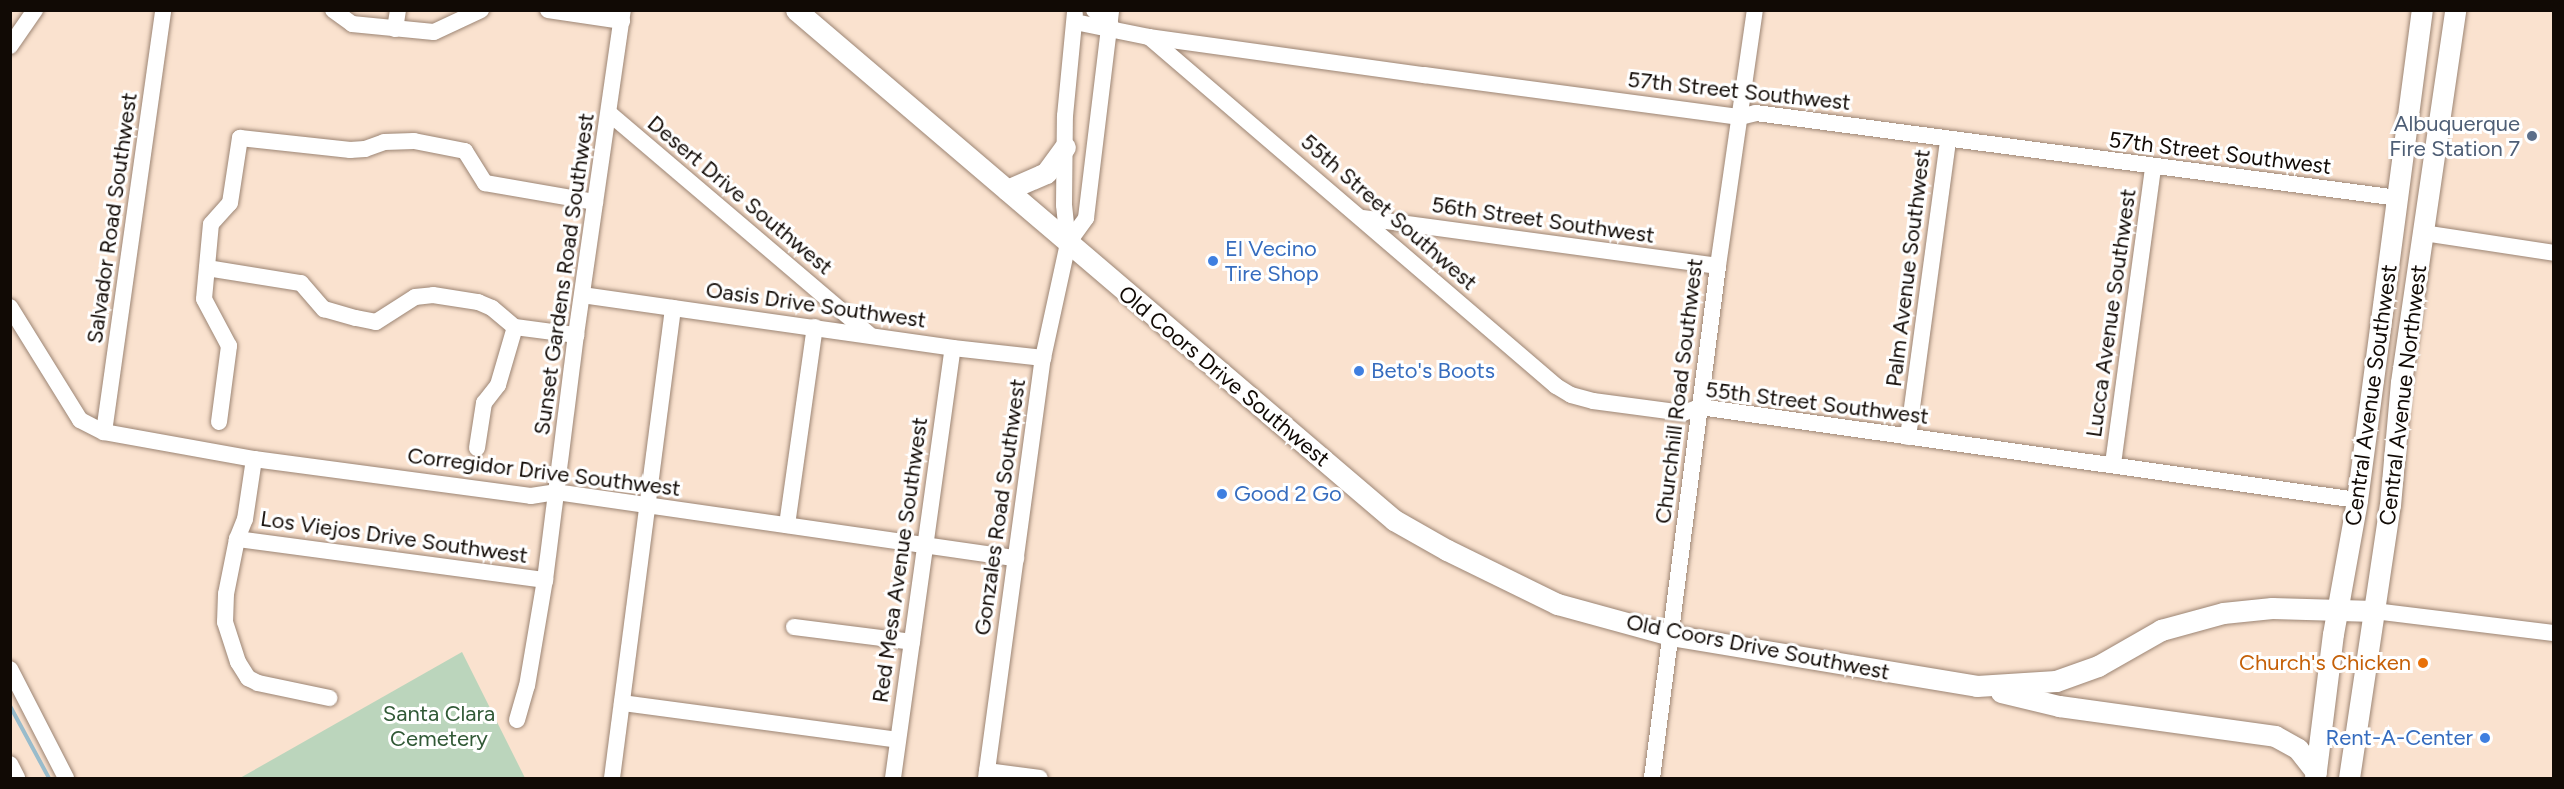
<!DOCTYPE html>
<style>
body{margin:0}
#map{position:relative;width:2564px;height:789px;overflow:hidden;background:#fae2cf;font-family:Figtree,sans-serif}
div>[style]{position:absolute}
.green>*{inset:0;background:#bbd5bc}
.stream>*{height:4px;margin:-2px;padding:0 2px;transform-origin:2px;border-radius:2px;background:#99bccc}
.roads{filter:drop-shadow(0 0 2px #9c8574) drop-shadow(0 0 2px #9c8574)}
.minor>*{height:16px;margin:-8px;padding:0 8px;transform-origin:8px;border-radius:8px;background:#fff}
.major>*{height:21px;margin:-10.5px;padding:0 10.5px;transform-origin:10.5px;border-radius:10.5px;background:#fff}
.dots>*{width:16px;height:16px;translate:-50% -50%;box-sizing:border-box;border:3px solid #fff;border-radius:50%}
span{translate:-50% -50%;white-space:nowrap;text-align:center;line-height:1.15;-webkit-text-stroke:6px #fff;paint-order:stroke}
.street-label{font-size:22px;color:#110a05}
.service-label{font-size:22px;color:#4e5e75}
.right{translate:-100% -50%;text-align:right}
.shop-label{font-size:22px;color:#366cbe}
.left{translate:0 -50%;text-align:left}
.food-label{font-size:22px;color:#c56008}
.park-label{font-size:22px;color:#315936}
.frame{position:absolute;inset:0;border:12px solid #110a05;pointer-events:none}
</style>
<div id="map">
<div class="green">
<i style="clip-path:polygon(462px 652px,525px 778px,240px 778px)"></i>
</div>
<div class="stream">
<i style="left:10px;top:706px;width:82px;rotate:61.6deg"></i>
</div>
<div class="roads">
<div class="minor">
<i style="left:333px;top:10px;width:24px;rotate:36deg"></i>
<i style="left:352px;top:24px;width:82px;rotate:5.6deg"></i>
<i style="left:434px;top:32px;width:52px;rotate:-25.1deg"></i>
<i style="left:548px;top:10px;width:75px;rotate:8.5deg"></i>
<i style="left:1094px;top:10px;width:21px;rotate:39deg"></i>
<i style="left:1075px;top:22px;width:76px;rotate:11.5deg"></i>
<i style="left:1149px;top:37px;width:278px;rotate:7.9deg"></i>
<i style="left:1424px;top:75px;width:319px;rotate:7.6deg"></i>
<i style="left:1740px;top:117px;width:16px;rotate:-14deg"></i>
<i style="left:1756px;top:113px;width:648px;rotate:7.54deg"></i>
<i style="left:395px;top:29px;width:19px;rotate:-81deg"></i>
<i style="left:1149px;top:37px;width:536px;rotate:40.61deg"></i>
<i style="left:1556px;top:386px;width:17px;rotate:31deg"></i>
<i style="left:1571px;top:395px;width:23px;rotate:15deg"></i>
<i style="left:1593px;top:401px;width:91px;rotate:7.6deg"></i>
<i style="left:1683px;top:413px;width:18px;rotate:-19deg"></i>
<i style="left:1700px;top:407px;width:664px;rotate:8.06deg"></i>
<i style="left:10px;top:46px;width:44px;rotate:-55.2deg"></i>
<i style="left:609px;top:113px;width:341px;rotate:40.4deg"></i>
<i style="left:1363px;top:218px;width:358px;rotate:7.7deg"></i>
<i style="left:2424px;top:233px;width:132px;rotate:8.7deg"></i>
<i style="left:1068px;top:243px;width:31px;rotate:-54deg"></i>
<i style="left:1086px;top:218px;width:209px;rotate:-83.1deg"></i>
<i style="left:207px;top:268px;width:95px;rotate:9.1deg"></i>
<i style="left:301px;top:283px;width:35px;rotate:49deg"></i>
<i style="left:324px;top:309px;width:33px;rotate:16deg"></i>
<i style="left:356px;top:318px;width:20px;rotate:11deg"></i>
<i style="left:376px;top:322px;width:46px;rotate:-32.7deg"></i>
<i style="left:415px;top:297px;width:18px;rotate:-6deg"></i>
<i style="left:433px;top:295px;width:46px;rotate:8.8deg"></i>
<i style="left:478px;top:302px;width:15px;rotate:23deg"></i>
<i style="left:492px;top:308px;width:30px;rotate:40deg"></i>
<i style="left:515px;top:327px;width:62px;rotate:7.5deg"></i>
<i style="left:582px;top:295px;width:375px;rotate:8.1deg"></i>
<i style="left:953px;top:348px;width:91px;rotate:6.3deg"></i>
<i style="left:10px;top:307px;width:133px;rotate:58.2deg"></i>
<i style="left:80px;top:420px;width:27px;rotate:27deg"></i>
<i style="left:104px;top:432px;width:152px;rotate:10.2deg"></i>
<i style="left:254px;top:459px;width:279px;rotate:7.6deg"></i>
<i style="left:531px;top:496px;width:25px;rotate:-9deg"></i>
<i style="left:556px;top:492px;width:465px;rotate:8.2deg"></i>
<i style="left:219px;top:422px;width:77px;rotate:-82.5deg"></i>
<i style="left:229px;top:346px;width:53px;rotate:-118deg"></i>
<i style="left:204px;top:299px;width:75px;rotate:-84.7deg"></i>
<i style="left:211px;top:224px;width:28px;rotate:-48deg"></i>
<i style="left:230px;top:203px;width:66px;rotate:-81.3deg"></i>
<i style="left:240px;top:138px;width:111px;rotate:6.2deg"></i>
<i style="left:350px;top:150px;width:15px;rotate:-4deg"></i>
<i style="left:365px;top:149px;width:20px;rotate:-20deg"></i>
<i style="left:384px;top:142px;width:30px;rotate:-2deg"></i>
<i style="left:414px;top:141px;width:52px;rotate:11.1deg"></i>
<i style="left:465px;top:151px;width:38px;rotate:58deg"></i>
<i style="left:485px;top:183px;width:112px;rotate:9.8deg"></i>
<i style="left:104px;top:432px;width:426px;rotate:-82deg"></i>
<i style="left:1908px;top:437px;width:300px;rotate:-82.3deg"></i>
<i style="left:477px;top:448px;width:46px;rotate:-81.2deg"></i>
<i style="left:484px;top:403px;width:23px;rotate:-52deg"></i>
<i style="left:498px;top:385px;width:60px;rotate:-73.7deg"></i>
<i style="left:254px;top:459px;width:61px;rotate:98.5deg"></i>
<i style="left:245px;top:519px;width:22px;rotate:112deg"></i>
<i style="left:237px;top:539px;width:56px;rotate:101.3deg"></i>
<i style="left:226px;top:594px;width:28px;rotate:92deg"></i>
<i style="left:225px;top:622px;width:42px;rotate:72deg"></i>
<i style="left:238px;top:662px;width:19px;rotate:58deg"></i>
<i style="left:248px;top:678px;width:11px;rotate:27deg"></i>
<i style="left:258px;top:683px;width:73px;rotate:11.9deg"></i>
<i style="left:2113px;top:464px;width:299px;rotate:-82.3deg"></i>
<i style="left:787px;top:525px;width:200px;rotate:-82deg"></i>
<i style="left:237px;top:539px;width:311px;rotate:7.6deg"></i>
<i style="left:2374px;top:611px;width:181px;rotate:7deg"></i>
<i style="left:794px;top:627px;width:119px;rotate:7.2deg"></i>
<i style="left:10px;top:669px;width:123px;rotate:62.8deg"></i>
<i style="left:622px;top:703px;width:278px;rotate:7.6deg"></i>
<i style="left:517px;top:720px;width:35px;rotate:-74deg"></i>
<i style="left:527px;top:686px;width:108px;rotate:-80.4deg"></i>
<i style="left:545px;top:580px;width:247px;rotate:-82.8deg"></i>
<i style="left:576px;top:335px;width:328px;rotate:-81.8deg"></i>
<i style="left:10px;top:764px;width:16px;rotate:63deg"></i>
<i style="left:987px;top:771px;width:53px;rotate:7.5deg"></i>
<i style="left:612px;top:778px;width:474px;rotate:-82.6deg"></i>
<i style="left:893px;top:778px;width:434px;rotate:-82.1deg"></i>
<i style="left:986px;top:778px;width:424px;rotate:-82.3deg"></i>
<i style="left:1043px;top:358px;width:118px;rotate:-77.7deg"></i>
<i style="left:1068px;top:243px;width:38px;rotate:-96deg"></i>
<i style="left:1064px;top:205px;width:89px;rotate:-89.4deg"></i>
<i style="left:1065px;top:116px;width:103px;rotate:-84.5deg"></i>
<i style="left:1652px;top:778px;width:516px;rotate:-82.65deg"></i>
<i style="left:1718px;top:266px;width:259px;rotate:-81.8deg"></i>
</div>
<div class="major">
<i style="left:796px;top:10px;width:786px;rotate:40.46deg"></i>
<i style="left:1394px;top:520px;width:61px;rotate:29.5deg"></i>
<i style="left:1447px;top:550px;width:123px;rotate:26.1deg"></i>
<i style="left:1557px;top:604px;width:117px;rotate:15.3deg"></i>
<i style="left:1670px;top:635px;width:311px;rotate:9.4deg"></i>
<i style="left:1977px;top:686px;width:79px;rotate:-3.6deg"></i>
<i style="left:2056px;top:681px;width:45px;rotate:-19.7deg"></i>
<i style="left:2098px;top:666px;width:73px;rotate:-29.7deg"></i>
<i style="left:2161px;top:630px;width:64px;rotate:-15.3deg"></i>
<i style="left:2223px;top:613px;width:49px;rotate:-5.8deg"></i>
<i style="left:2272px;top:608px;width:102px;rotate:1.7deg"></i>
<i style="left:1007px;top:190px;width:43px;rotate:-23.6deg"></i>
<i style="left:1046px;top:173px;width:32px;rotate:-54deg"></i>
<i style="left:2001px;top:692px;width:60px;rotate:13.6deg"></i>
<i style="left:2059px;top:706px;width:218px;rotate:7.9deg"></i>
<i style="left:2275px;top:736px;width:26px;rotate:29deg"></i>
<i style="left:2298px;top:749px;width:29px;rotate:52deg"></i>
<i style="left:2315px;top:778px;width:145px;rotate:-82.9deg"></i>
<i style="left:2333px;top:634px;width:136px;rotate:-79.8deg"></i>
<i style="left:2357px;top:500px;width:182px;rotate:-82.4deg"></i>
<i style="left:2381px;top:320px;width:313px;rotate:-82.5deg"></i>
<i style="left:2349px;top:778px;width:276px;rotate:-81.5deg"></i>
<i style="left:2390px;top:505px;width:123px;rotate:-84.9deg"></i>
<i style="left:2401px;top:382px;width:376px;rotate:-81.7deg"></i>
</div>
</div>
<div class="dots">
<i style="left:2532px;top:136px;background:#5c6f8a"></i>
<i style="left:1213px;top:261px;background:#3f7fe0"></i>
<i style="left:1359px;top:371px;background:#3f7fe0"></i>
<i style="left:1222px;top:494px;background:#3f7fe0"></i>
<i style="left:2423px;top:663px;background:#e8710a"></i>
<i style="left:2485px;top:738px;background:#3f7fe0"></i>
</div>
<div class="street-label">
<span style="left:1739px;top:91px;rotate:6deg">57th Street Southwest</span>
<span style="left:2220px;top:153px;rotate:7deg">57th Street Southwest</span>
<span style="left:740px;top:195px;rotate:40deg">Desert Drive Southwest</span>
<span style="left:1389px;top:212px;rotate:41deg">55th Street Southwest</span>
<span style="left:112px;top:218px;rotate:-82deg">Salvador Road Southwest</span>
<span style="left:1543px;top:220px;rotate:8deg">56th Street Southwest</span>
<span style="left:1908px;top:268px;rotate:-83deg">Palm Avenue Southwest</span>
<span style="left:564px;top:274px;rotate:-82deg">Sunset Gardens Road Southwest</span>
<span style="left:816px;top:305px;rotate:8deg">Oasis Drive Southwest</span>
<span style="left:2111px;top:313px;rotate:-82deg">Lucca Avenue Southwest</span>
<span style="left:1224px;top:376px;rotate:40deg">Old Coors Drive Southwest</span>
<span style="left:1679px;top:391px;rotate:-83deg">Churchhill Road Southwest</span>
<span style="left:2371px;top:395px;rotate:-82deg">Central Avenue Southwest</span>
<span style="left:2403px;top:395px;rotate:-83deg">Central Avenue Northwest</span>
<span style="left:1817px;top:403px;rotate:7deg">55th Street Southwest</span>
<span style="left:544px;top:472px;rotate:7deg">Corregidor Drive Southwest</span>
<span style="left:1000px;top:507px;rotate:-82deg">Gonzales Road Southwest</span>
<span style="left:394px;top:537px;rotate:8deg">Los Viejos Drive Southwest</span>
<span style="left:900px;top:560px;rotate:-82deg">Red Mesa Avenue Southwest</span>
<span style="left:1758px;top:647px;rotate:11deg">Old Coors Drive Southwest</span>
</div>
<div class="service-label">
<span class="right" style="left:2520px;top:136px">Albuquerque<br>Fire Station 7</span>
</div>
<div class="shop-label">
<span class="left" style="left:1225px;top:261px">El Vecino<br>Tire Shop</span>
<span class="left" style="left:1371px;top:371px">Beto's Boots</span>
<span class="left" style="left:1234px;top:494px">Good 2 Go</span>
<span class="right" style="left:2473px;top:738px">Rent-A-Center</span>
</div>
<div class="food-label">
<span class="right" style="left:2411px;top:663px">Church's Chicken</span>
</div>
<div class="park-label">
<span style="left:439px;top:726px">Santa Clara<br>Cemetery</span>
</div>
<div class="frame"></div>
</div>
